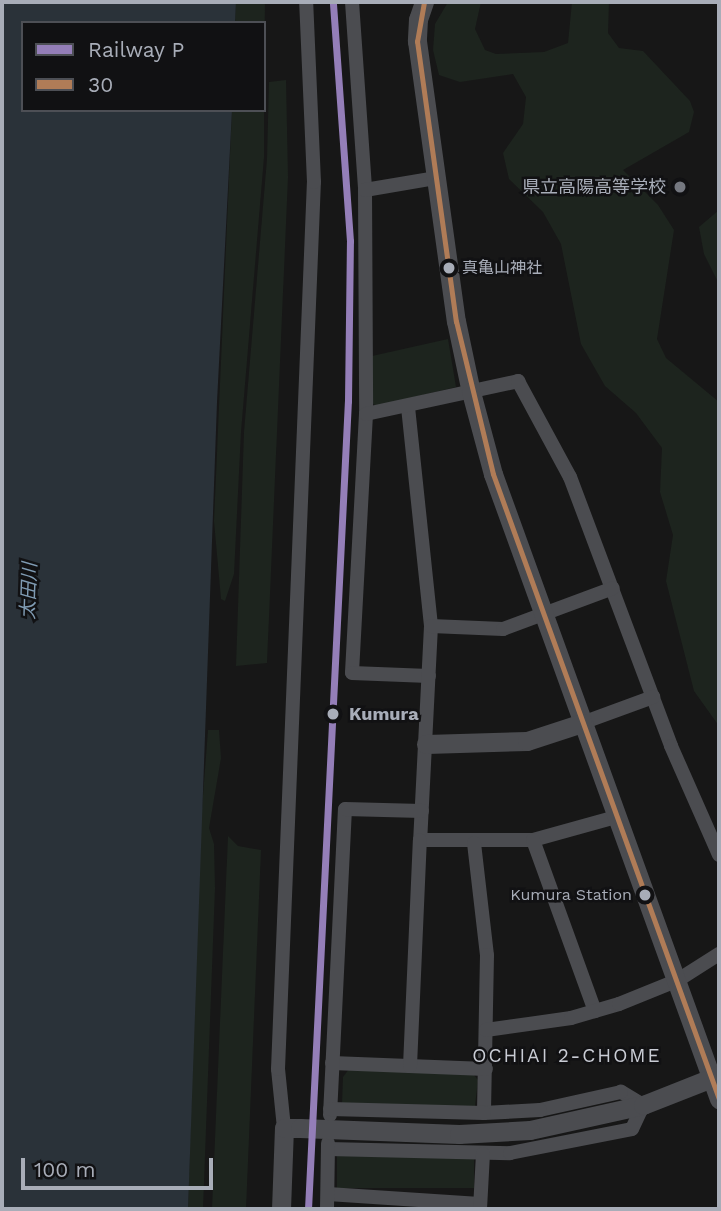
<!DOCTYPE html>
<meta charset="utf-8">
<style>
body{margin:0}
#map{position:relative;width:721px;height:1211px;overflow:hidden;background:#171717;font-family:"Work Sans","Noto Sans JP",sans-serif}
div>[style]{position:absolute}
.green>*{inset:0;background:#1d241e;transform-origin:0 0}
.water>*{inset:0;background:#2a3239}
.minor>*{height:14px;margin:-7px;padding:0 7px;transform-origin:7px;border-radius:7px;background:#4b4c50}
.tertiary>*{height:19px;margin:-9.5px;padding:0 9.5px;transform-origin:9.5px;border-radius:9.5px;background:#4b4c50}
.tertiary-bridge>*{height:19px;margin:-9.5px;padding:0 9.5px;transform-origin:9.5px;border-radius:9.5px;background:#4b4c50}
.bus-1>*{height:5px;margin:-2.5px;padding:0 2.5px;transform-origin:2.5px;border-radius:2.5px;background:#b07c57}
.rail-1>*{height:7px;margin:-3.5px;padding:0 3.5px;transform-origin:3.5px;border-radius:3.5px;background:#947eb8}
.dots>*{width:19px;height:19px;translate:-50% -50%;box-sizing:border-box;border:4px solid #111113;border-radius:50%}
span{translate:-50% -50%;white-space:nowrap;text-align:center;line-height:1.15;-webkit-text-stroke:5px #111113;paint-order:stroke}
.bus-label{font-size:16px;color:#a8adb8}
.left{translate:0 -50%;text-align:left}
.right{translate:-100% -50%;text-align:right}
.poi-label{font-size:18px;color:#a8adb8}
.stop-label{font-size:18px;color:#a8adb8;font-weight:700}
.water-label{font-size:19px;color:#7f9bb3;font-style:italic}
.neighbourhood-label{font-size:19px;color:#c9ccd4;letter-spacing:2px}
.frame{position:absolute;inset:0;border:4px solid #a8adb8;pointer-events:none}
.legend{position:absolute;left:21px;top:21px;width:245px;height:91px;box-sizing:border-box;background:#111113;border:2px solid #4d4f55;margin:0;padding:9px 12px;list-style:none;font-size:21px;color:#a8adb8}
.legend li{display:flex;align-items:center;gap:14px;height:35px}
.legend b{width:35px;border:2px solid #4d4f55}
.scale{position:absolute;left:21px;top:1158px;width:192px;height:32px;box-sizing:border-box;border:4px solid #a8adb8;border-top:0;padding-left:9px;font-size:21px;line-height:24px;white-space:nowrap;color:#a8adb8;-webkit-text-stroke:5px #111113;paint-order:stroke}
</style>
<div id="map">
<div class="green">
<i style="clip-path:polygon(236px 2px,265px 2px,264px 76px,264px 23px,235px 23px)"></i>
<i style="clip-path:polygon(448px 2px,481px 2px,475px 29px,485px 50px,496px 54px,544px 52px,568px 43px,572px 2px,609px 2px,608px 33px,619px 48px,643px 51px,690px 101px,694px 112px,689px 132px,623px 170px,658px 205px,674px 230px,657px 339px,666px 358px,719px 402px,719px 726px,694px 691px,666px 581px,673px 535px,660px 492px,662px 448px,636px 413px,605px 386px,581px 344px,561px 244px,543px 212px,509px 179px,503px 153px,523px 124px,526px 97px,513px 74px,460px 82px,439px 75px,433px 50px,435px 24px)"></i>
<i style="clip-path:polygon(286px 80px,288px 177px,267px 663px,236px 666px,244px 432px,267px 159px,269px 82px)"></i>
<i style="clip-path:polygon(232px 110px,264px 110px,264px 157px,241px 432px,234px 574px,225px 601px,221px 599px,214px 521px)"></i>
<i style="clip-path:polygon(719px 210px,719px 284px,704px 254px,699px 227px)"></i>
<i style="clip-path:polygon(448px 339px,456px 387px,376px 406px,371px 402px,372px 356px)"></i>
<i style="clip-path:polygon(208px 730px,219px 730px,221px 758px,209px 828px,214px 844px,215px 888px,203px 1209px,188px 1209px,199px 848px)"></i>
<i style="clip-path:polygon(228px 836px,238px 846px,261px 850px,246px 1209px,212px 1209px)"></i>
<i style="clip-path:polygon(349px 1069px,474px 1075px,478px 1080px,475px 1106px,342px 1104px,343px 1077px)"></i>
<i style="left:337px;top:1156px;width:137px;height:32px"></i>
</div>
<div class="water">
<i style="clip-path:polygon(2px 2px,236px 2px,235px 23px,23px 23px,23px 110px,232px 110px,217px 402px,188px 1209px,2px 1209px)"></i>
</div>
<div class="minor">
<i style="left:352px;top:2px;width:188px;rotate:86deg"></i>
<i style="left:365px;top:190px;width:224px;rotate:89.7deg"></i>
<i style="left:366px;top:414px;width:259px;rotate:93.1deg"></i>
<i style="left:352px;top:673px;width:77px;rotate:2.2deg"></i>
<i style="left:365px;top:190px;width:71px;rotate:-9.7deg"></i>
<i style="left:408px;top:407px;width:220px;rotate:84deg"></i>
<i style="left:431px;top:626px;width:214px;rotate:92.9deg"></i>
<i style="left:420px;top:840px;width:113px"></i>
<i style="left:533px;top:840px;width:86px;rotate:-15.5deg"></i>
<i style="left:366px;top:414px;width:156px;rotate:-12.2deg"></i>
<i style="left:518px;top:381px;width:109px;rotate:61.6deg"></i>
<i style="left:570px;top:477px;width:287px;rotate:69.4deg"></i>
<i style="left:671px;top:746px;width:119px;rotate:66.2deg"></i>
<i style="left:431px;top:626px;width:72px;rotate:2.4deg"></i>
<i style="left:503px;top:629px;width:117px;rotate:-20.4deg"></i>
<i style="left:582px;top:723px;width:76px;rotate:-20.1deg"></i>
<i style="left:533px;top:840px;width:182px;rotate:70.1deg"></i>
<i style="left:474px;top:843px;width:113px;rotate:83.4deg"></i>
<i style="left:487px;top:955px;width:158px;rotate:91.1deg"></i>
<i style="left:486px;top:1030px;width:86px;rotate:-8deg"></i>
<i style="left:571px;top:1018px;width:50px;rotate:-16.3deg"></i>
<i style="left:619px;top:1004px;width:64px;rotate:-22.1deg"></i>
<i style="left:678px;top:980px;width:49px;rotate:-32.4deg"></i>
<i style="left:332px;top:1063px;width:154px;rotate:2.2deg"></i>
<i style="left:410px;top:1066px;width:226px;rotate:-87.5deg"></i>
<i style="left:330px;top:1115px;width:306px;rotate:-87.2deg"></i>
<i style="left:345px;top:809px;width:77px;rotate:1.5deg"></i>
<i style="left:284px;top:1128px;width:59px;rotate:-95.8deg"></i>
<i style="left:278px;top:1069px;width:888px;rotate:-87.68deg"></i>
<i style="left:314px;top:182px;width:180px;rotate:-92.5deg"></i>
<i style="left:328px;top:1149px;width:182px;rotate:1.3deg"></i>
<i style="left:510px;top:1153px;width:124px;rotate:-11.1deg"></i>
<i style="left:632px;top:1129px;width:26px;rotate:-65deg"></i>
<i style="left:643px;top:1105px;width:26px;rotate:-149deg"></i>
<i style="left:621px;top:1092px;width:83px;rotate:167.5deg"></i>
<i style="left:540px;top:1110px;width:56px;rotate:176.9deg"></i>
<i style="left:484px;top:1113px;width:154px;rotate:-178.5deg"></i>
<i style="left:328px;top:1194px;width:152px;rotate:3.8deg"></i>
<i style="left:327px;top:1209px;width:66px;rotate:-89.1deg"></i>
<i style="left:480px;top:1209px;width:55px;rotate:-86.9deg"></i>
</div>
<div class="tertiary">
<i style="left:424px;top:2px;width:18px;rotate:109deg"></i>
<i style="left:418px;top:19px;width:22px;rotate:93deg"></i>
<i style="left:417px;top:41px;width:283px;rotate:82.1deg"></i>
<i style="left:456px;top:321px;width:73px;rotate:78.1deg"></i>
<i style="left:471px;top:392px;width:85px;rotate:75deg"></i>
<i style="left:493px;top:474px;width:665px;rotate:70.12deg"></i>
<i style="left:426px;top:744px;width:101px;rotate:-1.7deg"></i>
<i style="left:527px;top:741px;width:58px;rotate:-18.1deg"></i>
<i style="left:530px;top:1130px;width:116px;rotate:-12.5deg"></i>
<i style="left:643px;top:1105px;width:82px;rotate:-21.5deg"></i>
<i style="left:281px;top:1209px;width:81px;rotate:-87.9deg"></i>
<i style="left:284px;top:1128px;width:16px"></i>
</div>
<div class="tertiary-bridge">
<i style="left:300px;top:1128px;width:159px;rotate:2.2deg"></i>
<i style="left:459px;top:1134px;width:71px;rotate:-3.2deg"></i>
</div>
<div class="bus-1">
<i style="left:424px;top:2px;width:40px;rotate:100deg"></i>
<i style="left:417px;top:41px;width:283px;rotate:82.1deg"></i>
<i style="left:456px;top:321px;width:157px;rotate:76.4deg"></i>
<i style="left:493px;top:474px;width:665px;rotate:70.12deg"></i>
</div>
<div class="rail-1">
<i style="left:308px;top:1209px;width:809px;rotate:-87.17deg"></i>
<i style="left:348px;top:401px;width:160px;rotate:-89.3deg"></i>
<i style="left:350px;top:241px;width:240px;rotate:-94.1deg"></i>
</div>
<div class="dots">
<i style="left:680px;top:187px;background:#757880"></i>
<i style="left:449px;top:268px;background:#a8adb8"></i>
<i style="left:333px;top:714px;background:#a8adb8"></i>
<i style="left:645px;top:895px;background:#a8adb8"></i>
</div>
<div class="bus-label">
<span class="left" style="left:462px;top:268px">真亀山神社</span>
<span class="right" style="left:632px;top:895px">Kumura Station</span>
</div>
<div class="poi-label">
<span class="right" style="left:666px;top:187px">県立高陽高等学校</span>
</div>
<div class="stop-label">
<span class="left" style="left:349px;top:714px">Kumura</span>
</div>
<div class="water-label">
<span style="left:29px;top:591px;rotate:-88deg">太田川</span>
</div>
<div class="neighbourhood-label">
<span style="left:567px;top:1056px">OCHIAI 2-CHOME</span>
</div>
<div class="frame"></div>
<ul class="legend">
<li><b style="height:9px;background:#947eb8"></b>Railway P</li>
<li><b style="height:9px;background:#b07c57"></b>30</li>
</ul>
<div class="scale">100 m</div>
</div>
